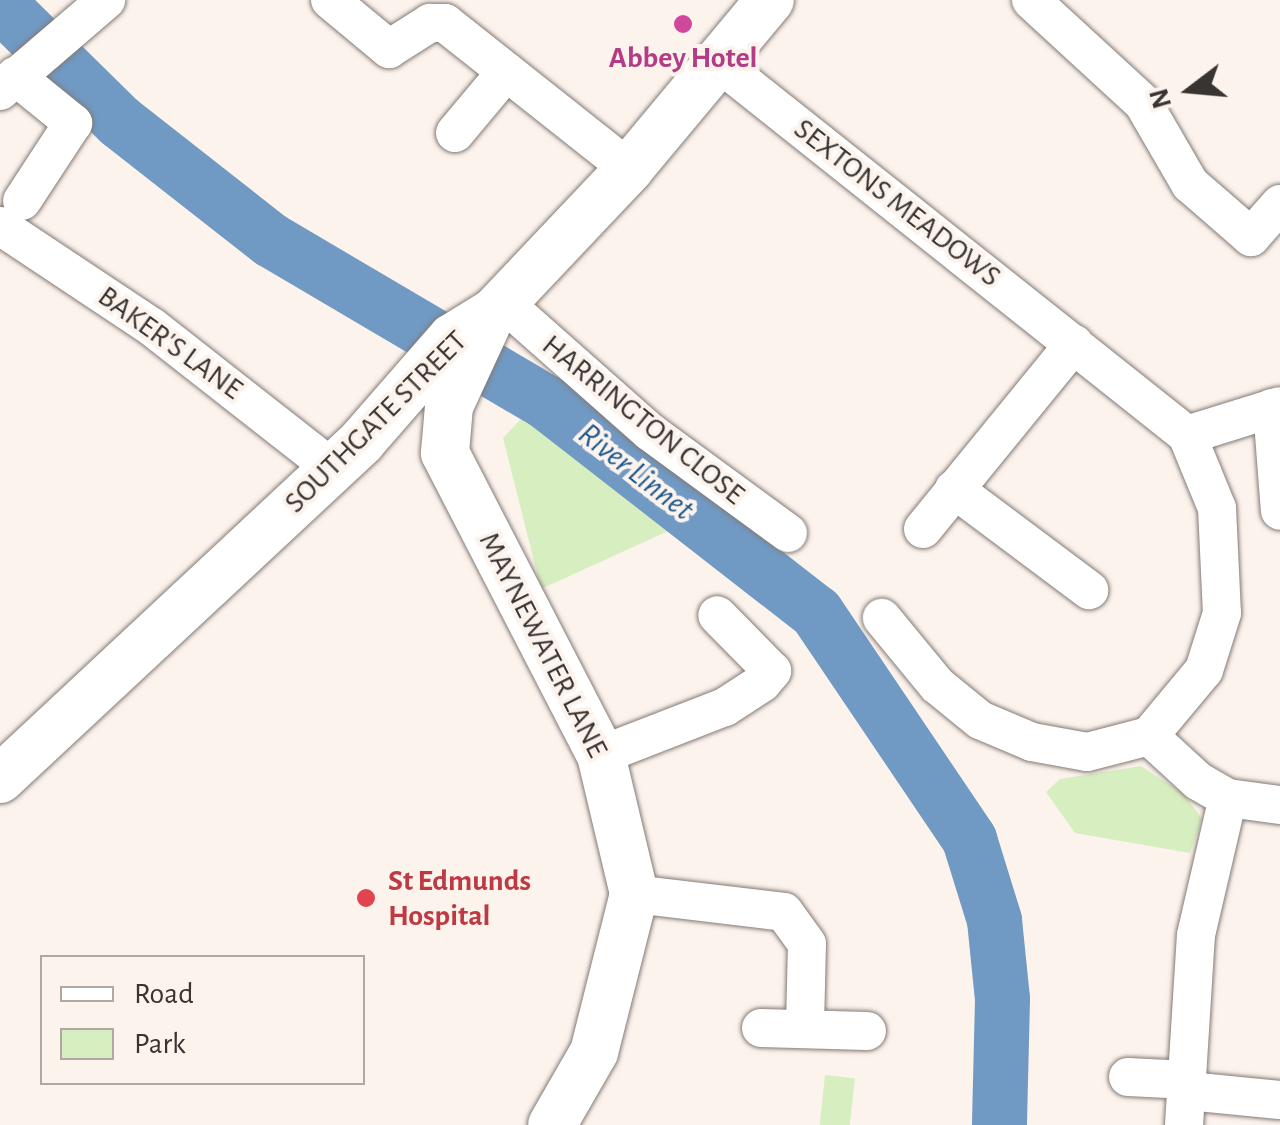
<!DOCTYPE html>
<style>
body{margin:0}
#map{position:relative;width:1280px;height:1125px;overflow:hidden;background:#fcf3ed;font-family:"Alegreya Sans",sans-serif}
div>[style]{position:absolute}
.green>*{inset:0;background:#d7eec1;transform-origin:0 0}
.river>*{height:55px;margin:-27.5px;padding:0 27.5px;transform-origin:27.5px;border-radius:27.5px;background:#7099c3}
.roads{filter:drop-shadow(0 0 2px #837a75) drop-shadow(0 0 2px #837a75)}
.minor>*{height:38px;margin:-19px;padding:0 19px;transform-origin:19px;border-radius:19px;background:#fff}
.tertiary>*{height:48px;margin:-24px;padding:0 24px;transform-origin:24px;border-radius:24px;background:#fff}
.dots>*{width:28px;height:28px;translate:-50% -50%;box-sizing:border-box;border:5px solid #fcf3ed;border-radius:50%}
span{translate:-50% -50%;white-space:nowrap;text-align:center;line-height:1.15;-webkit-text-stroke:8px #fcf3ed;paint-order:stroke}
.hotel-label{font-size:30px;color:#b23c85;font-weight:700}
.street-label{font-size:30px;color:#383432}
.health-label{font-size:30px;color:#be3a42;font-weight:700}
.left{translate:0 -50%;text-align:left}
.water-label{font-size:32px;color:#1c598e;font-style:italic}
.legend{position:absolute;left:40px;top:955px;width:325px;height:130px;box-sizing:border-box;background:#fcf3ed;border:2px solid #aea7a2;margin:0;padding:12px 18px;list-style:none;font-size:30px;color:#383432}
.legend li{display:flex;align-items:center;gap:20px;height:50px}
.legend b{width:50px;border:2px solid #aea7a2}
.north{position:absolute;left:1140px;top:40px;width:100px;height:100px;-webkit-text-stroke:8px #fcf3ed;paint-order:stroke;rotate:254deg;font-size:28px;font-weight:700;line-height:40px;text-align:center;color:#383432}
.north::after{content:'';display:block;margin:auto;width:35px;height:45px;background:#383432;clip-path:polygon(50% 0,100% 100%,50% 72%,0 100%)}
</style>
<div id="map">
<div class="green">
<i style="clip-path:polygon(535px 404px,625px 465px,690px 521px,541px 589px,503px 438px)"></i>
<i style="clip-path:polygon(1141px 766px,1184px 794px,1202px 819px,1190px 853px,1075px 833px,1046px 792px,1060px 779px)"></i>
<i style="left:825px;top:1075px;width:30px;height:50px;rotate:6deg"></i>
</div>
<div class="river">
<i style="left:0;top:4px;width:167px;rotate:44.5deg"></i>
<i style="left:119px;top:121px;width:193px;rotate:38.1deg"></i>
<i style="left:271px;top:240px;width:319px;rotate:30.5deg"></i>
<i style="left:546px;top:402px;width:342px;rotate:37.9deg"></i>
<i style="left:816px;top:612px;width:274px;rotate:56deg"></i>
<i style="left:969px;top:839px;width:85px;rotate:72.8deg"></i>
<i style="left:994px;top:920px;width:79px;rotate:84.2deg"></i>
<i style="left:1002px;top:999px;width:126px;rotate:91.4deg"></i>
</div>
<div class="roads">
<div class="minor">
<i style="left:330px;top:0;width:77px;rotate:39.7deg"></i>
<i style="left:389px;top:49px;width:49px;rotate:-32.4deg"></i>
<i style="left:430px;top:23px;width:15px"></i>
<i style="left:445px;top:23px;width:235px;rotate:38.4deg"></i>
<i style="left:1031px;top:0;width:152px;rotate:42.6deg"></i>
<i style="left:1143px;top:103px;width:94px;rotate:59.9deg"></i>
<i style="left:1190px;top:184px;width:81px;rotate:41deg"></i>
<i style="left:1251px;top:237px;width:44px;rotate:-48.7deg"></i>
<i style="left:719px;top:63px;width:598px;rotate:38.48deg"></i>
<i style="left:1187px;top:435px;width:79px;rotate:67.7deg"></i>
<i style="left:1217px;top:508px;width:105px;rotate:87.3deg"></i>
<i style="left:1222px;top:613px;width:60px;rotate:107.5deg"></i>
<i style="left:1204px;top:670px;width:86px;rotate:129.8deg"></i>
<i style="left:1149px;top:736px;width:64px;rotate:165.5deg"></i>
<i style="left:1087px;top:752px;width:56px;rotate:-169.7deg"></i>
<i style="left:1032px;top:742px;width:56px;rotate:-157.1deg"></i>
<i style="left:980px;top:720px;width:55px;rotate:-140.9deg"></i>
<i style="left:937px;top:685px;width:87px;rotate:-129.4deg"></i>
<i style="left:15px;top:76px;width:75px;rotate:39deg"></i>
<i style="left:73px;top:123px;width:93px;rotate:123.2deg"></i>
<i style="left:0;top:91px;width:140px;rotate:-40.6deg"></i>
<i style="left:455px;top:133px;width:80px;rotate:-50.1deg"></i>
<i style="left:0;top:226px;width:182px;rotate:33.6deg"></i>
<i style="left:152px;top:327px;width:230px;rotate:38.1deg"></i>
<i style="left:503px;top:302px;width:196px;rotate:41.5deg"></i>
<i style="left:650px;top:432px;width:171px;rotate:36.2deg"></i>
<i style="left:1272px;top:408px;width:103px;rotate:85.6deg"></i>
<i style="left:1187px;top:435px;width:97px;rotate:-17.3deg"></i>
<i style="left:954px;top:489px;width:169px;rotate:36.8deg"></i>
<i style="left:923px;top:529px;width:239px;rotate:-50.8deg"></i>
<i style="left:1149px;top:736px;width:67px;rotate:42.6deg"></i>
<i style="left:1198px;top:781px;width:34px;rotate:30deg"></i>
<i style="left:1228px;top:798px;width:52px;rotate:7.7deg"></i>
<i style="left:601px;top:755px;width:133px;rotate:-21.2deg"></i>
<i style="left:725px;top:707px;width:44px;rotate:-33deg"></i>
<i style="left:762px;top:683px;width:16px;rotate:-50deg"></i>
<i style="left:772px;top:671px;width:78px;rotate:-134.5deg"></i>
<i style="left:634px;top:894px;width:151px;rotate:6.8deg"></i>
<i style="left:784px;top:912px;width:39px;rotate:54deg"></i>
<i style="left:807px;top:944px;width:81px;rotate:91.4deg"></i>
<i style="left:761px;top:1028px;width:106px;rotate:1.6deg"></i>
<i style="left:1128px;top:1077px;width:60px;rotate:2.9deg"></i>
<i style="left:1188px;top:1091px;width:92px;rotate:5.6deg"></i>
<i style="left:1184px;top:1125px;width:190px;rotate:-86.4deg"></i>
<i style="left:1196px;top:935px;width:141px;rotate:-76.9deg"></i>
</div>
<div class="tertiary">
<i style="left:486px;top:326px;width:88px;rotate:114.8deg"></i>
<i style="left:449px;top:406px;width:47px;rotate:94.9deg"></i>
<i style="left:445px;top:453px;width:340px;rotate:62.7deg"></i>
<i style="left:601px;top:755px;width:143px;rotate:76.6deg"></i>
<i style="left:634px;top:894px;width:163px;rotate:104.2deg"></i>
<i style="left:594px;top:1052px;width:84px;rotate:119.9deg"></i>
<i style="left:0;top:779px;width:495px;rotate:-43deg"></i>
<i style="left:362px;top:441px;width:137px;rotate:-48.9deg"></i>
<i style="left:452px;top:338px;width:49px;rotate:-31.8deg"></i>
<i style="left:494px;top:312px;width:197px;rotate:-46.6deg"></i>
<i style="left:629px;top:169px;width:220px;rotate:-50.2deg"></i>
</div>
</div>
<div class="dots">
<i style="left:683px;top:24px;background:#d1479c"></i>
<i style="left:366px;top:898px;background:#e0444e"></i>
</div>
<div class="hotel-label">
<span style="left:683px;top:58px">Abbey Hotel</span>
</div>
<div class="street-label">
<span style="left:897px;top:203px;rotate:38deg">SEXTONS MEADOWS</span>
<span style="left:170px;top:343px;rotate:36deg">BAKER'S LANE</span>
<span style="left:643px;top:420px;rotate:39deg">HARRINGTON CLOSE</span>
<span style="left:376px;top:422px;rotate:-45deg">SOUTHGATE STREET</span>
<span style="left:543px;top:645px;rotate:63deg">MAYNEWATER LANE</span>
</div>
<div class="health-label">
<span class="left" style="left:388px;top:898px">St Edmunds<br>Hospital</span>
</div>
<div class="water-label">
<span style="left:636px;top:472px;rotate:38deg">River Linnet</span>
</div>
<ul class="legend">
<li><b style="height:12px;background:#fff"></b>Road</li>
<li><b style="height:28px;background:#d7eec1"></b>Park</li>
</ul>
<div class="north">N</div>
</div>
